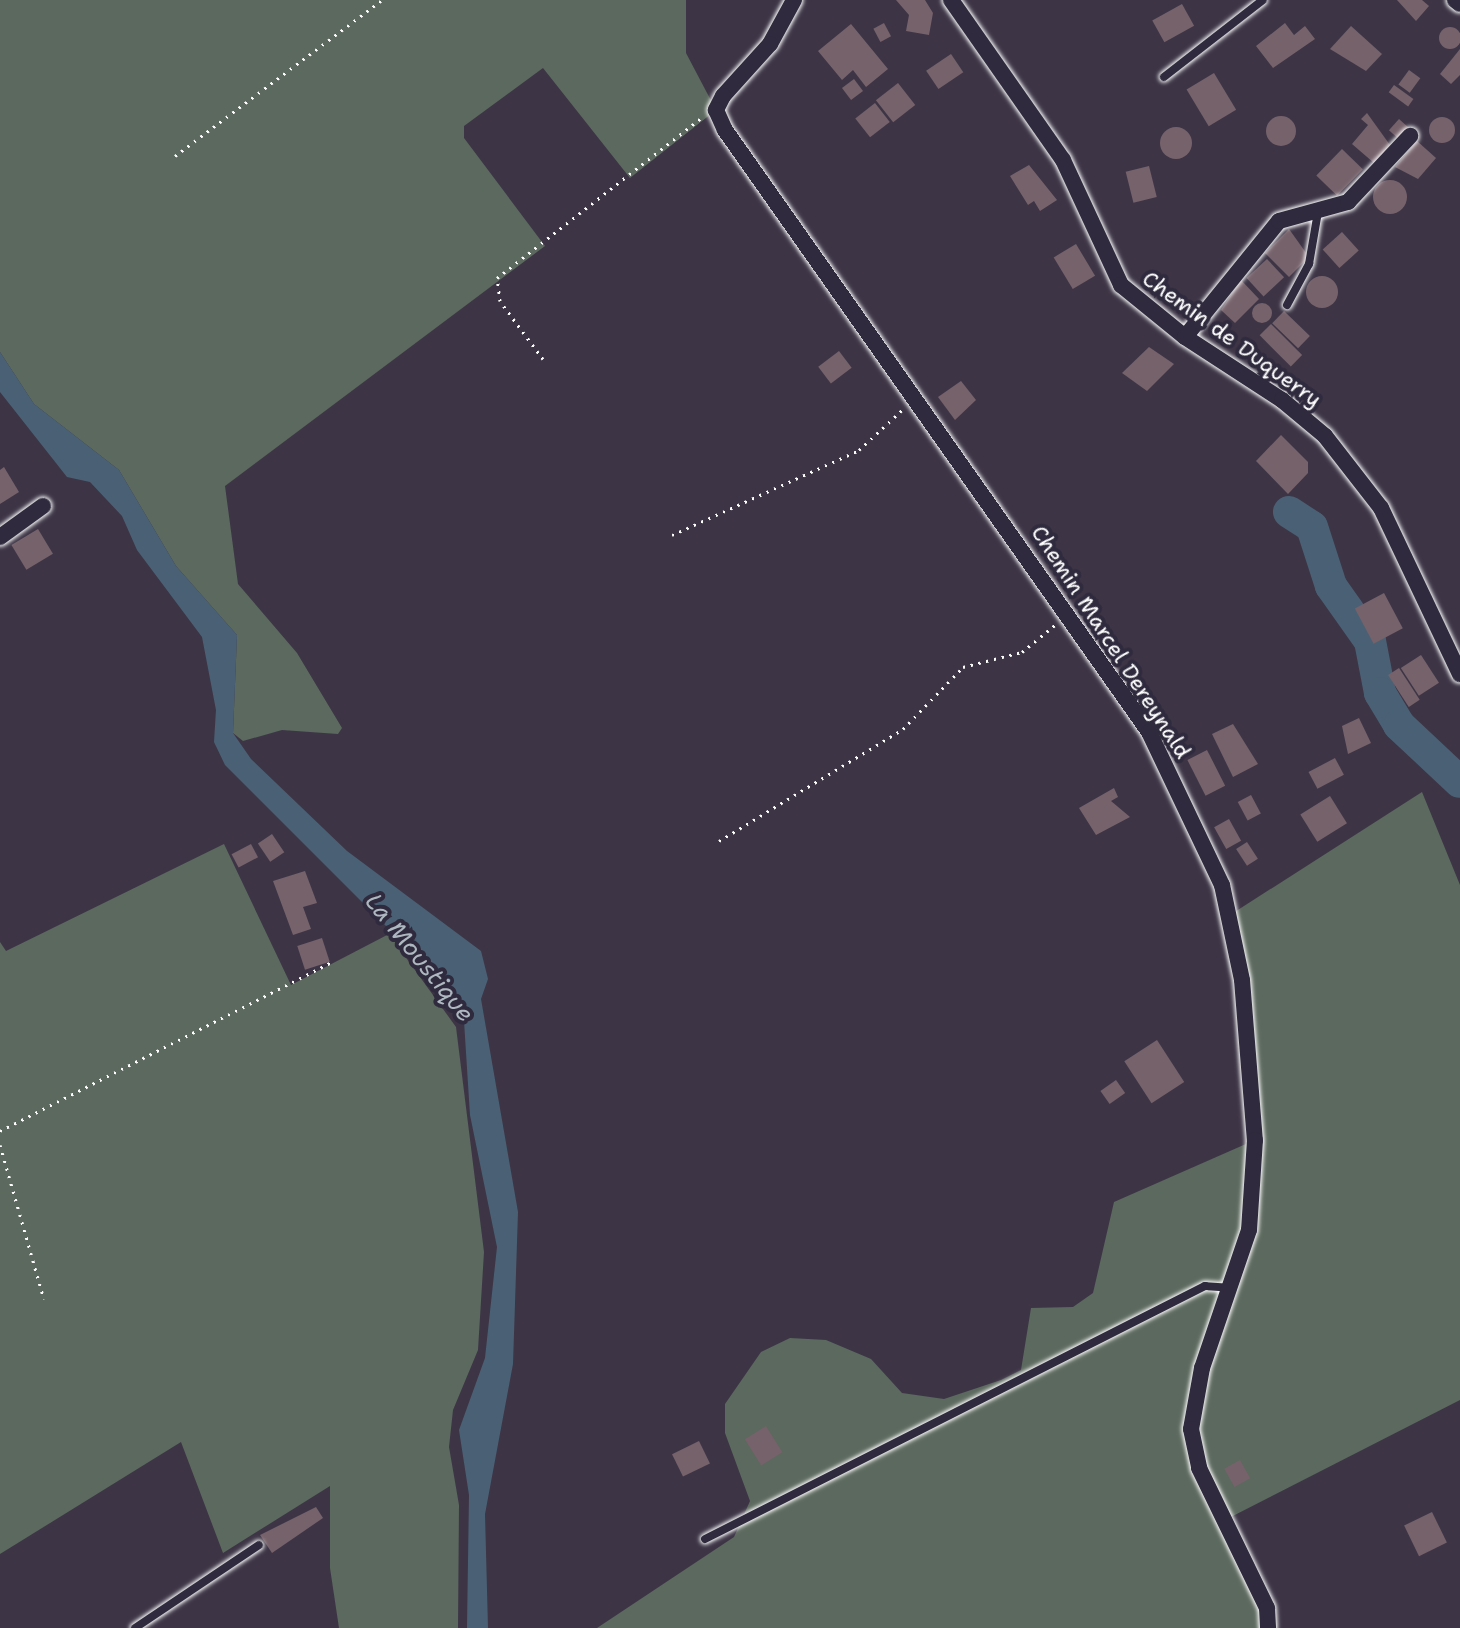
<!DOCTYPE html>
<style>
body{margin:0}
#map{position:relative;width:1460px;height:1628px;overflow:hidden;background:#3d3546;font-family:"Shantell Sans",sans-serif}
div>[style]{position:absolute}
.green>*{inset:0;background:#5c695e}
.water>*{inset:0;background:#4a6175}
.river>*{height:32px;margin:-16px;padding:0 16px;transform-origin:16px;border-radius:16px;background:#4a6175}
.building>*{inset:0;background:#76626b;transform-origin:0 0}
.round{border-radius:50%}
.path>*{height:3px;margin-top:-1.5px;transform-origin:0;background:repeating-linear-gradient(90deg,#fff 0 2px,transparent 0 8px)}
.roads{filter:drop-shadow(0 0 2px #fff) drop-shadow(0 0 2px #fff)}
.service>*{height:8px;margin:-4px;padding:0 4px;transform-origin:4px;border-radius:4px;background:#2f2a3d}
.minor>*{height:16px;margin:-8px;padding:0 8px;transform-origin:8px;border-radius:8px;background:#2f2a3d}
span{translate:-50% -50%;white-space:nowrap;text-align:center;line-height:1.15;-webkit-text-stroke:8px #2f2a3d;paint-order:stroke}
.street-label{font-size:22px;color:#fff}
.water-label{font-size:24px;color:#aeb8c1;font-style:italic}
</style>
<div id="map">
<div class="green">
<i style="clip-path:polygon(0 0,686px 0,686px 53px,716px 110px,630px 178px,543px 68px,464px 126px,464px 138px,545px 246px,225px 486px,238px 584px,297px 653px,342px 728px,338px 734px,282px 730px,243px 741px,233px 733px,237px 635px,176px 566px,119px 470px,34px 404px,0 352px)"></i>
<i style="clip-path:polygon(1422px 792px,1460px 885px,1460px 1400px,1225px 1520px,1268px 1628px,597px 1628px,734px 1537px,750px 1501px,725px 1433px,725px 1404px,761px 1352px,790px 1338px,826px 1340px,871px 1359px,902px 1393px,944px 1399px,1001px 1380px,1021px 1370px,1031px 1308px,1073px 1307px,1093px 1293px,1114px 1202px,1255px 1140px,1230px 915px)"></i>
<i style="clip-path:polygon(224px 844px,291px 985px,389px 934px,456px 1027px,484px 1252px,478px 1350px,453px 1410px,449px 1447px,459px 1505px,458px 1628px,339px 1628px,330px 1568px,330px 1486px,223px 1553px,181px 1442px,0 1554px,0 942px,6px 951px)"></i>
</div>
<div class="water">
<i style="clip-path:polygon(0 352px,34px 404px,119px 470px,176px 566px,237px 635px,233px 733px,251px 759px,347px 851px,481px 951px,488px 979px,481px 999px,518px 1212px,513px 1364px,485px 1514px,488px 1628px,467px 1628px,469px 1495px,459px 1430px,485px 1358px,497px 1247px,470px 1115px,464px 1021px,411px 951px,225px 765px,214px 742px,216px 710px,202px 637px,137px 550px,122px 516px,90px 482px,67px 477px,0 392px)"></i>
</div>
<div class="river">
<i style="left:1289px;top:512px;width:27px;rotate:33deg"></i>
<i style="left:1312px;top:527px;width:62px;rotate:72.1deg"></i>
<i style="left:1331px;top:586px;width:67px;rotate:54.7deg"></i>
<i style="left:1370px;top:641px;width:53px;rotate:79.1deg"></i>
<i style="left:1380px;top:693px;width:37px;rotate:59deg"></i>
<i style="left:1399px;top:725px;width:83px;rotate:43.1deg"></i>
</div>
<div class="building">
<i style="clip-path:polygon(896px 0,925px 0,933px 13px,929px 35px,906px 31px,909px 15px)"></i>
<i style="clip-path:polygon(1397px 0,1422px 0,1429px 6px,1416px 21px)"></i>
<i style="left:1182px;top:4px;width:25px;height:34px;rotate:61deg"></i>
<i style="left:884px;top:23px;width:15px;height:12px;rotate:62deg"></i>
<i style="clip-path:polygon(1285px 23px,1294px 35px,1305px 26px,1315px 39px,1273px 68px,1256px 46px)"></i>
<i style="clip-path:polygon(851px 24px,888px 69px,866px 87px,853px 70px,842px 80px,818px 51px)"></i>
<i style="clip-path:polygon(1351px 26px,1382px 54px,1366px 71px,1330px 49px)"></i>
<i class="round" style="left:1439px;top:27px;width:22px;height:22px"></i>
<i style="clip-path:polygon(1460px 49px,1460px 75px,1451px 84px,1440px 74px)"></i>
<i style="left:951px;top:54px;width:22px;height:30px;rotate:56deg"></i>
<i style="left:1409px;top:70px;width:14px;height:18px;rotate:36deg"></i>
<i style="left:1214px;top:73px;width:43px;height:32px;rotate:59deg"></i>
<i style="left:854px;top:79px;width:15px;height:15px;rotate:53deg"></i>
<i style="left:898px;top:83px;width:28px;height:28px;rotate:52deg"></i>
<i style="left:1394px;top:85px;width:24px;height:9px;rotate:36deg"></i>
<i style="left:875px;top:103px;width:24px;height:25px;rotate:52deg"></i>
<i style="clip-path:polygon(1367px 113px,1390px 145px,1374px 163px,1352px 144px,1368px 125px,1361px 119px)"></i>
<i class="round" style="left:1266px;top:116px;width:30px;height:30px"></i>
<i class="round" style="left:1429px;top:117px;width:26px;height:26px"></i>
<i style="left:1399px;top:119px;width:15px;height:15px;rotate:42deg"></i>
<i class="round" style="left:1160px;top:127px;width:32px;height:32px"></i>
<i style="clip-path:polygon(1417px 141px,1436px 158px,1418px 179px,1395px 167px)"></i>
<i style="left:1342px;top:149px;width:29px;height:37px;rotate:44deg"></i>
<i style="clip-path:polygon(1029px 165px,1057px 200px,1040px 211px,1034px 201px,1028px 205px,1010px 176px)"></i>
<i style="left:1149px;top:166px;width:32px;height:24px;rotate:76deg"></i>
<i class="round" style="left:1373px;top:180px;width:34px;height:34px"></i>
<i style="clip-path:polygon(1289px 229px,1309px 257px,1289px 277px,1265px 253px)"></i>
<i style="left:1342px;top:232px;width:25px;height:26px;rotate:48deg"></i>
<i style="left:1076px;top:244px;width:37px;height:26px;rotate:59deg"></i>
<i style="left:1267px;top:259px;width:25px;height:28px;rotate:47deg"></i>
<i class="round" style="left:1306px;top:276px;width:32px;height:32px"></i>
<i style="clip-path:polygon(1241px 280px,1259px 299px,1235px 323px,1221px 310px)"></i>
<i class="round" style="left:1252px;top:303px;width:20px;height:20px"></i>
<i style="left:1284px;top:311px;width:36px;height:17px;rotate:44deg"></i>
<i style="left:1271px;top:324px;width:44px;height:16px;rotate:45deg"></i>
<i style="clip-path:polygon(1149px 347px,1174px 364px,1147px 391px,1122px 373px)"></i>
<i style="left:839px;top:351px;width:21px;height:26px;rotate:53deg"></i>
<i style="clip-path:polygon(961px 381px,976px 400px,955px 420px,938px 397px)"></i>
<i style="clip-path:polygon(1281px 435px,1308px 462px,1308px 473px,1288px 494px,1256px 461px)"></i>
<i style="clip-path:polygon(4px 467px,19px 492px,0 504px,0 470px)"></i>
<i style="left:38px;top:529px;width:29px;height:31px;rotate:59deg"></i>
<i style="left:1384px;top:593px;width:40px;height:33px;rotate:62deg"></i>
<i style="left:1421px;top:655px;width:33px;height:24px;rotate:57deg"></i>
<i style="left:1399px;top:668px;width:38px;height:13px;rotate:57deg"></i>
<i style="clip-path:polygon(1359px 718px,1371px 743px,1348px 754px,1342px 726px)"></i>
<i style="clip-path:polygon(1233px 724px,1258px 764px,1233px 777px,1212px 734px)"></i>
<i style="left:1207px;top:750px;width:40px;height:22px;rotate:63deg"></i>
<i style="left:1335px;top:758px;width:19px;height:30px;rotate:62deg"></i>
<i style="clip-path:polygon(1114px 788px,1118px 797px,1111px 801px,1130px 817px,1096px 835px,1079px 808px)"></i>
<i style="left:1251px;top:795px;width:21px;height:15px;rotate:62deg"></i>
<i style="left:1330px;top:796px;width:32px;height:35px;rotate:58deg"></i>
<i style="left:1229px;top:819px;width:25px;height:17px;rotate:61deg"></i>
<i style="left:272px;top:834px;width:22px;height:17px;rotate:56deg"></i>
<i style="left:1247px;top:842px;width:20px;height:13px;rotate:57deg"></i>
<i style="left:251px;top:844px;width:15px;height:22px;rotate:62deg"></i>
<i style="clip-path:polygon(305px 871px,317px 903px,303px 907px,311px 929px,293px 935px,273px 881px)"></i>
<i style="left:322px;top:938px;width:25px;height:26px;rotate:72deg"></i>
<i style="left:1157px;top:1040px;width:50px;height:39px;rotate:57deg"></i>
<i style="left:1116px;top:1080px;width:16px;height:19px;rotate:55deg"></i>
<i style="left:766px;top:1426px;width:31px;height:25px;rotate:58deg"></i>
<i style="left:699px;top:1441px;width:25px;height:30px;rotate:64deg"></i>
<i style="left:1240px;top:1460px;width:21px;height:18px;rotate:61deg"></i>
<i style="clip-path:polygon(316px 1507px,323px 1518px,272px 1553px,260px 1535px)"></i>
<i style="left:1432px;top:1512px;width:34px;height:31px;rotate:64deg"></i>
</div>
<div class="path">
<i style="left:175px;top:156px;width:259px;rotate:-37deg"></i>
<i style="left:543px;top:359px;width:72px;rotate:-126.6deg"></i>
<i style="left:500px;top:301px;width:23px;rotate:-97deg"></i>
<i style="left:497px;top:278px;width:261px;rotate:-38.1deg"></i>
<i style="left:672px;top:535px;width:205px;rotate:-24.4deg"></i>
<i style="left:859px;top:450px;width:59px;rotate:-42.9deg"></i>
<i style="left:719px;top:841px;width:215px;rotate:-31.3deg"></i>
<i style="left:903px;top:729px;width:86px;rotate:-45.9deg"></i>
<i style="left:963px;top:667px;width:61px;rotate:-14.3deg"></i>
<i style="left:1022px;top:652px;width:43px;rotate:-39.3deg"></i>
<i style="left:0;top:1131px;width:372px;rotate:-27deg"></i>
<i style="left:0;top:1145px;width:160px;rotate:74.1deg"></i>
</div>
<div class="roads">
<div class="service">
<i style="left:1164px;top:77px;width:125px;rotate:-37.9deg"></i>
<i style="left:1287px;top:305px;width:47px;rotate:-61.8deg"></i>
<i style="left:1309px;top:264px;width:53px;rotate:-80.2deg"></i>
<i style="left:705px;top:1539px;width:560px;rotate:-26.84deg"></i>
<i style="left:1205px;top:1286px;width:27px;rotate:4deg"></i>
<i style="left:135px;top:1628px;width:149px;rotate:-33.8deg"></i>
</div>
<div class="minor">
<i style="left:794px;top:0;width:50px;rotate:118.6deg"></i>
<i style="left:770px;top:44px;width:70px;rotate:132.1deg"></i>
<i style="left:723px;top:96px;width:16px;rotate:117deg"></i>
<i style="left:716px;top:110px;width:22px;rotate:66deg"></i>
<i style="left:725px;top:130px;width:736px;rotate:54.84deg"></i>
<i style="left:1149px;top:732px;width:170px;rotate:64.5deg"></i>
<i style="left:1222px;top:885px;width:97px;rotate:78.1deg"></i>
<i style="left:1242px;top:980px;width:161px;rotate:85.4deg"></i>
<i style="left:1255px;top:1140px;width:90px;rotate:93.8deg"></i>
<i style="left:1249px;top:1230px;width:146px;rotate:108.8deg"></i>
<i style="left:1202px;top:1368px;width:62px;rotate:100.2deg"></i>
<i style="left:1191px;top:1429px;width:40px;rotate:78deg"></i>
<i style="left:1199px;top:1468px;width:156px;rotate:64.1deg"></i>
<i style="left:1267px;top:1608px;width:20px;rotate:87deg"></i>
<i style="left:951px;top:0;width:195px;rotate:55deg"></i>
<i style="left:1063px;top:160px;width:138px;rotate:65.1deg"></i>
<i style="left:1121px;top:285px;width:82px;rotate:39.1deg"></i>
<i style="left:1185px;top:337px;width:116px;rotate:33deg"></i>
<i style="left:1282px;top:400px;width:56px;rotate:39.9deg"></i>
<i style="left:1325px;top:436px;width:91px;rotate:52.1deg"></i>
<i style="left:1381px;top:508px;width:184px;rotate:64.6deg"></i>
<i style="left:1455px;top:0;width:6px;rotate:39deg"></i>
<i style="left:1185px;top:337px;width:149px;rotate:-51deg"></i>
<i style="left:1279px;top:221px;width:72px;rotate:-15.4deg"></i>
<i style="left:1348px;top:202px;width:91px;rotate:-46.8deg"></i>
<i style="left:0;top:537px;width:53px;rotate:-35.8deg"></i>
</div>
</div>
<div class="street-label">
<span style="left:1232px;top:339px;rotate:36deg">Chemin de Duquerry</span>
<span style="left:1111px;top:642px;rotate:57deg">Chemin Marcel Dereynald</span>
</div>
<div class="water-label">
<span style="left:419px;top:958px;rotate:51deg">La Moustique</span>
</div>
</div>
